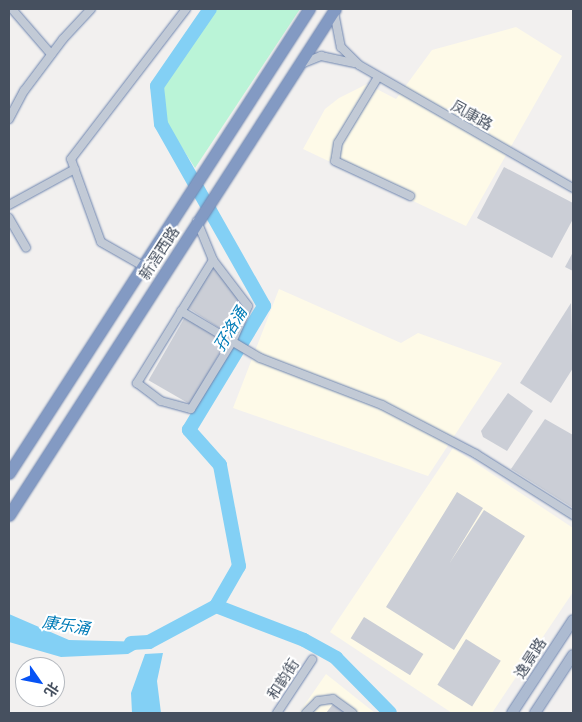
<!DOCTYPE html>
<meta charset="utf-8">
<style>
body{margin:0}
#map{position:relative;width:582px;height:722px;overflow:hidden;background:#f2f0ef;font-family:"Golos Text","Noto Sans SC",sans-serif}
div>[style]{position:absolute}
.commercial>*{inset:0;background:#fefae8}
.green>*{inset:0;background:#baf4d7}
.water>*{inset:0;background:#83d0f5}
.river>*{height:14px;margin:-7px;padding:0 7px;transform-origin:7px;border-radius:7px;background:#83d0f5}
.building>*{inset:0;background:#cbced6;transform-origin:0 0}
.roads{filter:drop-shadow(0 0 1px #6e85af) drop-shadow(0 0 1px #6e85af)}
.minor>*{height:8px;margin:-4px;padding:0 4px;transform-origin:4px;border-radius:4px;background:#c2cad6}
.major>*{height:10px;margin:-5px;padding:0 5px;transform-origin:5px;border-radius:5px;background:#adbbd1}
.highway>*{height:11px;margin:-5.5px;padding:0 5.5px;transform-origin:5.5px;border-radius:5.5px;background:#839ac3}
span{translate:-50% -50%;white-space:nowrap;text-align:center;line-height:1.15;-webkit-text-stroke:4px #fff;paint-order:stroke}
.street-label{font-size:15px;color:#46505f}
.water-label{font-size:16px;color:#007cb8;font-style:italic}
.frame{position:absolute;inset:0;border:10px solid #46505f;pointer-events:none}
.north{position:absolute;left:15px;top:657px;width:50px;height:50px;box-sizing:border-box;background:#fff;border:1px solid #b5b9bf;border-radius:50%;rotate:123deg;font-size:14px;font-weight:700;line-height:20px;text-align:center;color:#46505f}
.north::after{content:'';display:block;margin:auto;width:18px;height:22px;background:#0753f5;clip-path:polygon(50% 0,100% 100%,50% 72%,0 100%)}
</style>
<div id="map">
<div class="commercial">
<i style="clip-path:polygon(516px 27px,562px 56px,466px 226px,303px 149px,325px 109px,339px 98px,367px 84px,396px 99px,432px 50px)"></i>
<i style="clip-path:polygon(279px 289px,401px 343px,418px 333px,502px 363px,428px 476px,233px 408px)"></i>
<i style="clip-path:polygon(453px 448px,573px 528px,573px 592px,492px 713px,452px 713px,330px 632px)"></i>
<i style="clip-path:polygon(326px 674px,375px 713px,299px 713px)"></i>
</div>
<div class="green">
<i style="clip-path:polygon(216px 9px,300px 9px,195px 168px,165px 121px,164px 86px)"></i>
</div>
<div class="water">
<i style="clip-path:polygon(9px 614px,69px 640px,149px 642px,128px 654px,61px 657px,9px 642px)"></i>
<i style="clip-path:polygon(163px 653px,157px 681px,161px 713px,132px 713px,131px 693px,145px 654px)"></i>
</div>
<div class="river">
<i style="left:216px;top:606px;width:94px;rotate:21.1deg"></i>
<i style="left:304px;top:640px;width:37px;rotate:29deg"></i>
<i style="left:336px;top:658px;width:77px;rotate:45.5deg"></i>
<i style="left:131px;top:643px;width:18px;rotate:-3deg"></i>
<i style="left:149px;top:642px;width:76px;rotate:-28.2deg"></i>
<i style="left:216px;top:606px;width:46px;rotate:-60.1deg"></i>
<i style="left:239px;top:566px;width:103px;rotate:-100.7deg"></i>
<i style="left:220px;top:465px;width:47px;rotate:-131.5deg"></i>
<i style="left:189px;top:430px;width:145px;rotate:-58.8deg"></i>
<i style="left:264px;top:306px;width:209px;rotate:-119.5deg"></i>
<i style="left:161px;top:124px;width:38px;rotate:-96deg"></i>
<i style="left:157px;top:86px;width:93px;rotate:-55.5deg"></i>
</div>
<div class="building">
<i style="clip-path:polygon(504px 167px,573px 203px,573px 219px,552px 258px,477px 218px)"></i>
<i style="clip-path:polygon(573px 252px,573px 271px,565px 267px)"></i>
<i style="clip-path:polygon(213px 265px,244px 307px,230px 335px,188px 308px)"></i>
<i style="clip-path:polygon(571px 303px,573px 368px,551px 403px,520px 383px)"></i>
<i style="left:185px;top:317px;width:48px;height:73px;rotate:30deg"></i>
<i style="clip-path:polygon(508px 393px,533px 411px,507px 451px,483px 437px,481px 431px)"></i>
<i style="clip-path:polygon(545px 419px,573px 435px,573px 508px,511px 469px)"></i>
<i style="clip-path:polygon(457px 492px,483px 508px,449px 564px,484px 510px,525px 536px,454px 650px,386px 607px)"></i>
<i style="left:364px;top:617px;width:70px;height:25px;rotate:32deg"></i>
<i style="left:466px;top:639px;width:41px;height:54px;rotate:32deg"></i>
<i style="clip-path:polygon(333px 704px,347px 713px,326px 713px)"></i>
</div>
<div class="roads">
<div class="minor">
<i style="left:12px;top:9px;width:60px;rotate:49.1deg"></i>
<i style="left:334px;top:12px;width:36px;rotate:79deg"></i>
<i style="left:341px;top:47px;width:25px;rotate:45deg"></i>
<i style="left:359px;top:65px;width:247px;rotate:29.9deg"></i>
<i style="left:301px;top:64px;width:22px;rotate:-22deg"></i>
<i style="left:321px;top:56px;width:34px;rotate:12deg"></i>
<i style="left:378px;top:77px;width:77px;rotate:121.2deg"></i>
<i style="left:338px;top:143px;width:18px;rotate:99deg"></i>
<i style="left:335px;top:161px;width:83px;rotate:25deg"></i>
<i style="left:9px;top:119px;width:32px;rotate:-62deg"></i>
<i style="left:24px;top:91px;width:65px;rotate:-53.1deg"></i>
<i style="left:63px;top:39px;width:41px;rotate:-47deg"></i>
<i style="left:9px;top:205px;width:75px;rotate:-28.6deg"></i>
<i style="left:9px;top:218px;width:34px;rotate:60deg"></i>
<i style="left:197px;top:221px;width:42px;rotate:67.7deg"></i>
<i style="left:213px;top:260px;width:145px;rotate:121.7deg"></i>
<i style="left:137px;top:383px;width:30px;rotate:37deg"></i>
<i style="left:161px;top:401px;width:31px;rotate:15deg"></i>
<i style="left:191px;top:409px;width:79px;rotate:-58.5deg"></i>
<i style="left:232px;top:342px;width:39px;rotate:-66deg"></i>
<i style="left:248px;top:306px;width:58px;rotate:-127.3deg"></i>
<i style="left:143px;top:266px;width:48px;rotate:-150.3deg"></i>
<i style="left:101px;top:242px;width:88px;rotate:-109.9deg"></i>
<i style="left:71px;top:159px;width:189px;rotate:-52.5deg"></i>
<i style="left:181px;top:311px;width:92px;rotate:30.7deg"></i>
<i style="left:260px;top:358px;width:131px;rotate:21.1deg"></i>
<i style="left:382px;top:405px;width:106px;rotate:27.5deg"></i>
<i style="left:476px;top:454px;width:115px;rotate:32.2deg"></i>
<i style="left:277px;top:713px;width:64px;rotate:-56.6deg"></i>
<i style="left:306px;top:713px;width:17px;rotate:-45deg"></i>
<i style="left:318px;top:701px;width:15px;rotate:-8deg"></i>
<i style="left:333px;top:699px;width:24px;rotate:36deg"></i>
</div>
<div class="major">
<i style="left:512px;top:713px;width:111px;rotate:-56.7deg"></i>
<i style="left:535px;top:713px;width:69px;rotate:-56.8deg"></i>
</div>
<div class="highway">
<i style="left:9px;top:473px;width:553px;rotate:-57.12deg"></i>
<i style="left:9px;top:515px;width:602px;rotate:-57.21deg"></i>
</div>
</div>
<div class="street-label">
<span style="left:472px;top:115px;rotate:29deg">凤康路</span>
<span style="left:159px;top:253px;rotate:-57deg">新滘西路</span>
<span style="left:530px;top:658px;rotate:-57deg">逸景路</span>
<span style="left:283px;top:679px;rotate:-57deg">和韵街</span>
</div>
<div class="water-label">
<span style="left:230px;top:329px;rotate:-59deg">孖洛涌</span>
<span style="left:66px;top:625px;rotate:9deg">康乐涌</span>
</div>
<div class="frame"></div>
<div class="north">北</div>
</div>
